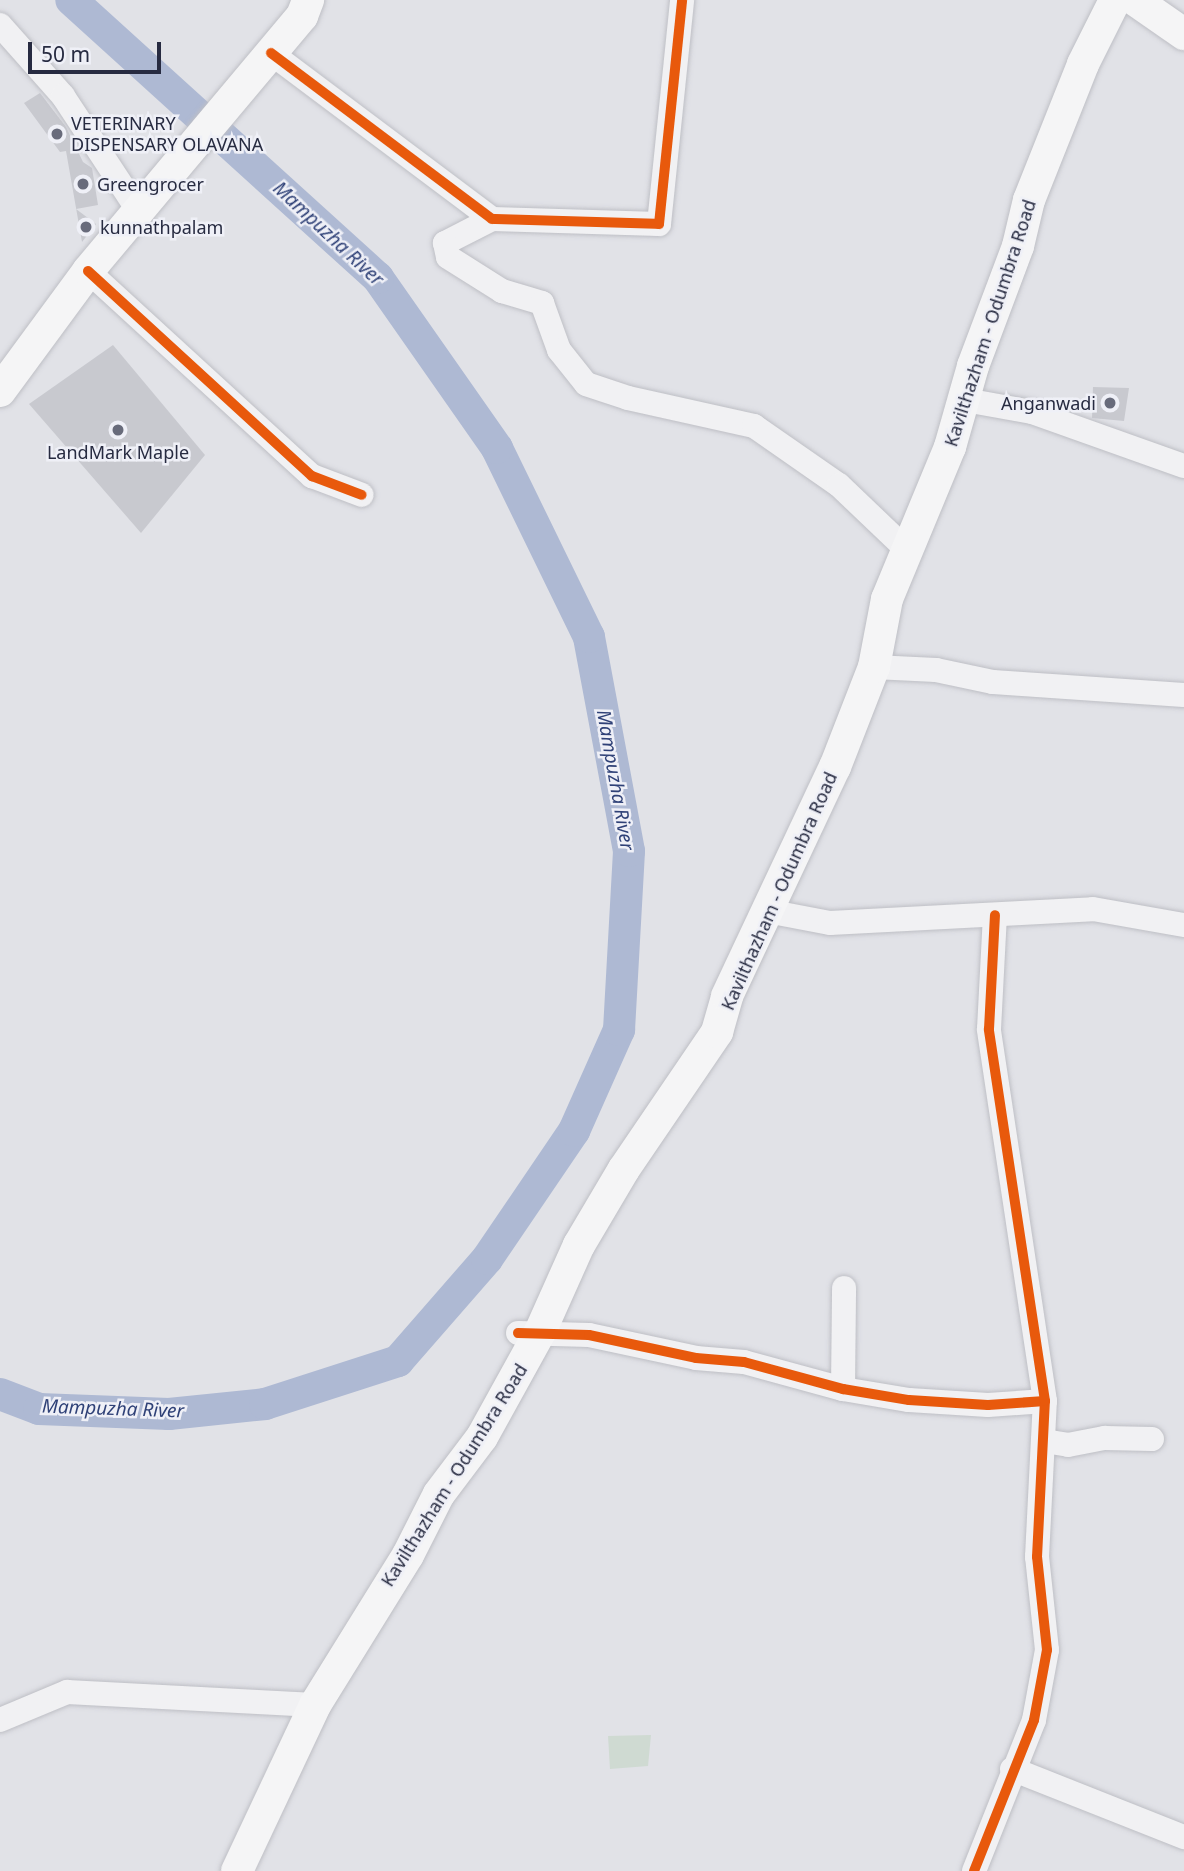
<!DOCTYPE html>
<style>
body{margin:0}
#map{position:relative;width:1184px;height:1871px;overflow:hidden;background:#e1e2e7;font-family:"Noto Sans",sans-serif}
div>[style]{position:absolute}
.green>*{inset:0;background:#cfdad2}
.river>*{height:32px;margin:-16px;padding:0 16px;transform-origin:16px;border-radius:16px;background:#aeb9d3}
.building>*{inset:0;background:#c8c9cf}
.roads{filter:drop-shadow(0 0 2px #bebfc5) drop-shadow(0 0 2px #bebfc5)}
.minor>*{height:24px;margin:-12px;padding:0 12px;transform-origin:12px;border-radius:12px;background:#f1f1f3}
.major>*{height:32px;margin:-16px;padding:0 16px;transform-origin:16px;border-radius:16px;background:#f5f5f6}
.cycleway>*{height:10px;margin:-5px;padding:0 5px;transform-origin:5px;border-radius:5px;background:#e8590c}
.dots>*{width:19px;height:19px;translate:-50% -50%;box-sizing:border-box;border:4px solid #eff0f7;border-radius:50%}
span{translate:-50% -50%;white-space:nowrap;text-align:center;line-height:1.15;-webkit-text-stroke:5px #eff0f7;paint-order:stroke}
.poi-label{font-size:18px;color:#272b41}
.left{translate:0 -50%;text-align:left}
.right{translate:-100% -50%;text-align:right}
.street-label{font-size:18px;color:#272b41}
.water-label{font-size:19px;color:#2f4177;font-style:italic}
.scale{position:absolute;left:28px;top:42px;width:133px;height:32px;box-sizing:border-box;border:4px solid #272b41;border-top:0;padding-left:9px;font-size:21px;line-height:24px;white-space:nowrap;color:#272b41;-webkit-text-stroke:5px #eff0f7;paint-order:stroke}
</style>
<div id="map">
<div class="green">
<i style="clip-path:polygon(651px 1735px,648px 1766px,610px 1769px,608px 1736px)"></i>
</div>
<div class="river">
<i style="left:0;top:1394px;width:42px;rotate:21deg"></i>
<i style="left:39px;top:1409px;width:130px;rotate:2.2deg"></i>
<i style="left:169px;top:1414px;width:97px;rotate:-5.9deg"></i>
<i style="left:265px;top:1404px;width:140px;rotate:-17.9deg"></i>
<i style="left:398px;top:1361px;width:135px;rotate:-48.9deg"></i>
<i style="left:487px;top:1259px;width:155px;rotate:-55.8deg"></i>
<i style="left:574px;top:1131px;width:111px;rotate:-66deg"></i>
<i style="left:619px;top:1030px;width:179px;rotate:-86.8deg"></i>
<i style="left:629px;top:851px;width:218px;rotate:-100.6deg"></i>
<i style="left:589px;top:637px;width:210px;rotate:-116deg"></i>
<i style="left:497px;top:448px;width:208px;rotate:-125deg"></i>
<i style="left:378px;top:278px;width:414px;rotate:-137.8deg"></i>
</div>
<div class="building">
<i style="clip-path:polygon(40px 93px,66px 127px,83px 162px,92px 168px,98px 205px,76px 209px,96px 224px,82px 242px,66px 151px,60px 152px,24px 103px)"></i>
<i style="clip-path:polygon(113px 345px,205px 455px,141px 533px,29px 404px)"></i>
<i style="clip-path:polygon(1093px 387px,1129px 388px,1124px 421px,1092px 418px)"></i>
</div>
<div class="roads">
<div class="minor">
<i style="left:0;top:25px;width:95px;rotate:48.4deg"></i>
<i style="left:63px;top:96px;width:136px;rotate:56.7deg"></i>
<i style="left:271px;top:53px;width:276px;rotate:36.9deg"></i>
<i style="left:492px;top:219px;width:167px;rotate:1.7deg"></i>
<i style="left:659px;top:224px;width:225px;rotate:-84.1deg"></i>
<i style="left:492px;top:219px;width:53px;rotate:152.9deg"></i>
<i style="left:445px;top:243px;width:14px;rotate:78deg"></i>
<i style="left:448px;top:257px;width:64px;rotate:32.2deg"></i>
<i style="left:502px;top:291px;width:42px;rotate:16.7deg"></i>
<i style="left:542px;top:303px;width:50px;rotate:70.1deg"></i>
<i style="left:559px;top:350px;width:43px;rotate:51.5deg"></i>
<i style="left:586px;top:384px;width:44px;rotate:18.4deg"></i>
<i style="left:628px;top:398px;width:129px;rotate:12.5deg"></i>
<i style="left:754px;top:426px;width:103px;rotate:34.8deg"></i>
<i style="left:839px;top:485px;width:91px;rotate:43.7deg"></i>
<i style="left:88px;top:271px;width:304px;rotate:42.5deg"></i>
<i style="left:312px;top:476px;width:53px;rotate:20.8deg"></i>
<i style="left:965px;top:400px;width:68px;rotate:10.2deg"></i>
<i style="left:1032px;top:412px;width:161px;rotate:19.6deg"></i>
<i style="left:874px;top:667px;width:62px;rotate:2.8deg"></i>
<i style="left:936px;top:670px;width:58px;rotate:11.9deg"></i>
<i style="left:993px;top:682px;width:191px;rotate:3.9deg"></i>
<i style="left:767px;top:911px;width:64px;rotate:10.8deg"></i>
<i style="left:830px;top:923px;width:263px;rotate:-3deg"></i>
<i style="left:1093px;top:909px;width:92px;rotate:10deg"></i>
<i style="left:518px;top:1333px;width:71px;rotate:1.6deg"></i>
<i style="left:589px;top:1335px;width:109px;rotate:12.1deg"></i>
<i style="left:696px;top:1358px;width:48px;rotate:4.8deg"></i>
<i style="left:744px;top:1362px;width:103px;rotate:15.3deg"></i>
<i style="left:843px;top:1389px;width:67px;rotate:9.5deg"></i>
<i style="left:909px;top:1400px;width:79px;rotate:3.6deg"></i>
<i style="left:988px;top:1405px;width:57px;rotate:-4deg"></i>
<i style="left:843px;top:1389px;width:101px;rotate:-89.4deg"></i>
<i style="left:1044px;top:1441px;width:24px;rotate:9deg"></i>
<i style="left:1068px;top:1445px;width:38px;rotate:-11deg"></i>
<i style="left:1105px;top:1438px;width:47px;rotate:1.2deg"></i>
<i style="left:0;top:1720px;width:73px;rotate:-22.7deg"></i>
<i style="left:67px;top:1692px;width:248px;rotate:3deg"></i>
<i style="left:1012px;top:1769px;width:185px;rotate:21.6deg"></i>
<i style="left:974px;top:1871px;width:162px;rotate:-68.3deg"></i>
<i style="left:1034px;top:1720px;width:71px;rotate:-79.5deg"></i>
<i style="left:1047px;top:1650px;width:94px;rotate:-96.1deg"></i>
<i style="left:1037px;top:1557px;width:156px;rotate:-87.1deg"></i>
<i style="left:1045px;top:1401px;width:376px;rotate:-98.6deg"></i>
<i style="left:989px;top:1029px;width:114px;rotate:-87deg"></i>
</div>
<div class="major">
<i style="left:1135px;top:0;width:60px;rotate:34.8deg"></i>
<i style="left:0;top:391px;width:149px;rotate:-53.7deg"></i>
<i style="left:88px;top:271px;width:333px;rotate:-50deg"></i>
<i style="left:302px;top:16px;width:17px;rotate:-69deg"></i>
<i style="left:237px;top:1871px;width:183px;rotate:-64.8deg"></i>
<i style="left:315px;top:1705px;width:176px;rotate:-58.2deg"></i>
<i style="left:408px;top:1555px;width:68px;rotate:-63.1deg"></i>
<i style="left:439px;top:1494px;width:71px;rotate:-53deg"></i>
<i style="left:482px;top:1437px;width:120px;rotate:-61.1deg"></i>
<i style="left:540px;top:1332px;width:95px;rotate:-65.9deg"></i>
<i style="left:579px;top:1245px;width:88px;rotate:-59.4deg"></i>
<i style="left:624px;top:1169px;width:166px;rotate:-55.8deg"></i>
<i style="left:717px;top:1032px;width:37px;rotate:-74deg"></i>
<i style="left:727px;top:996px;width:253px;rotate:-64.8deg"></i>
<i style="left:835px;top:767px;width:107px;rotate:-68.7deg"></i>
<i style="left:874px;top:667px;width:69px;rotate:-79.2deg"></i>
<i style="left:887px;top:599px;width:165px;rotate:-67.5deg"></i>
<i style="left:950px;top:447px;width:84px;rotate:-74.1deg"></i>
<i style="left:973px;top:366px;width:128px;rotate:-69.4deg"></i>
<i style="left:1018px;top:246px;width:47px;rotate:-76.6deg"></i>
<i style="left:1029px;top:200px;width:146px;rotate:-68.3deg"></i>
<i style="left:1083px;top:64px;width:72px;rotate:-63.4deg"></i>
</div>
</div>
<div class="cycleway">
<i style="left:271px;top:53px;width:276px;rotate:36.9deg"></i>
<i style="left:492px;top:219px;width:167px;rotate:1.7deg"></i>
<i style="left:659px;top:224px;width:225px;rotate:-84.1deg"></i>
<i style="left:88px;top:271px;width:304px;rotate:42.5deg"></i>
<i style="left:312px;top:476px;width:53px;rotate:20.8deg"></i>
<i style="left:518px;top:1333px;width:71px;rotate:1.6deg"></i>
<i style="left:589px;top:1335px;width:109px;rotate:12.1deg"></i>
<i style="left:696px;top:1358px;width:48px;rotate:4.8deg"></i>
<i style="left:744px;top:1362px;width:103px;rotate:15.3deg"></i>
<i style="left:843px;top:1389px;width:67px;rotate:9.5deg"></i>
<i style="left:909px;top:1400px;width:79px;rotate:3.6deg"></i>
<i style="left:988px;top:1405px;width:57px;rotate:-4deg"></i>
<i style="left:974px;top:1871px;width:162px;rotate:-68.3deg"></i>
<i style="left:1034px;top:1720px;width:71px;rotate:-79.5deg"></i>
<i style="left:1047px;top:1650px;width:94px;rotate:-96.1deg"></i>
<i style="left:1037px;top:1557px;width:156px;rotate:-87.1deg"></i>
<i style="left:1045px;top:1401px;width:376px;rotate:-98.6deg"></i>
<i style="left:989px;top:1029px;width:114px;rotate:-87deg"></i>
</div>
<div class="dots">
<i style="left:57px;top:134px;background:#686b7b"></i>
<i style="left:83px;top:184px;background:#686b7b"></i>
<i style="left:86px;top:227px;background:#686b7b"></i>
<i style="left:1110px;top:403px;background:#686b7b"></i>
<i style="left:118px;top:430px;background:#686b7b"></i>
</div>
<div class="poi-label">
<span class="left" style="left:71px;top:134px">VETERINARY<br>DISPENSARY OLAVANA</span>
<span class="left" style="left:97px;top:184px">Greengrocer</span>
<span class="left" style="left:100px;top:227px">kunnathpalam</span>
<span class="right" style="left:1096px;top:403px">Anganwadi</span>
<span style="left:118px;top:452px">LandMark Maple</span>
</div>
<div class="street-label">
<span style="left:990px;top:323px;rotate:-72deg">Kavilthazham - Odumbra Road</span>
<span style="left:779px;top:891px;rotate:-66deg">Kavilthazham - Odumbra Road</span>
<span style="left:454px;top:1475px;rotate:-58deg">Kavilthazham - Odumbra Road</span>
</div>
<div class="water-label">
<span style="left:328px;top:234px;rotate:43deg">Mampuzha River</span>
<span style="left:615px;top:780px;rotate:80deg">Mampuzha River</span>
<span style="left:113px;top:1409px;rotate:2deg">Mampuzha River</span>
</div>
<div class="scale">50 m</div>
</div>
